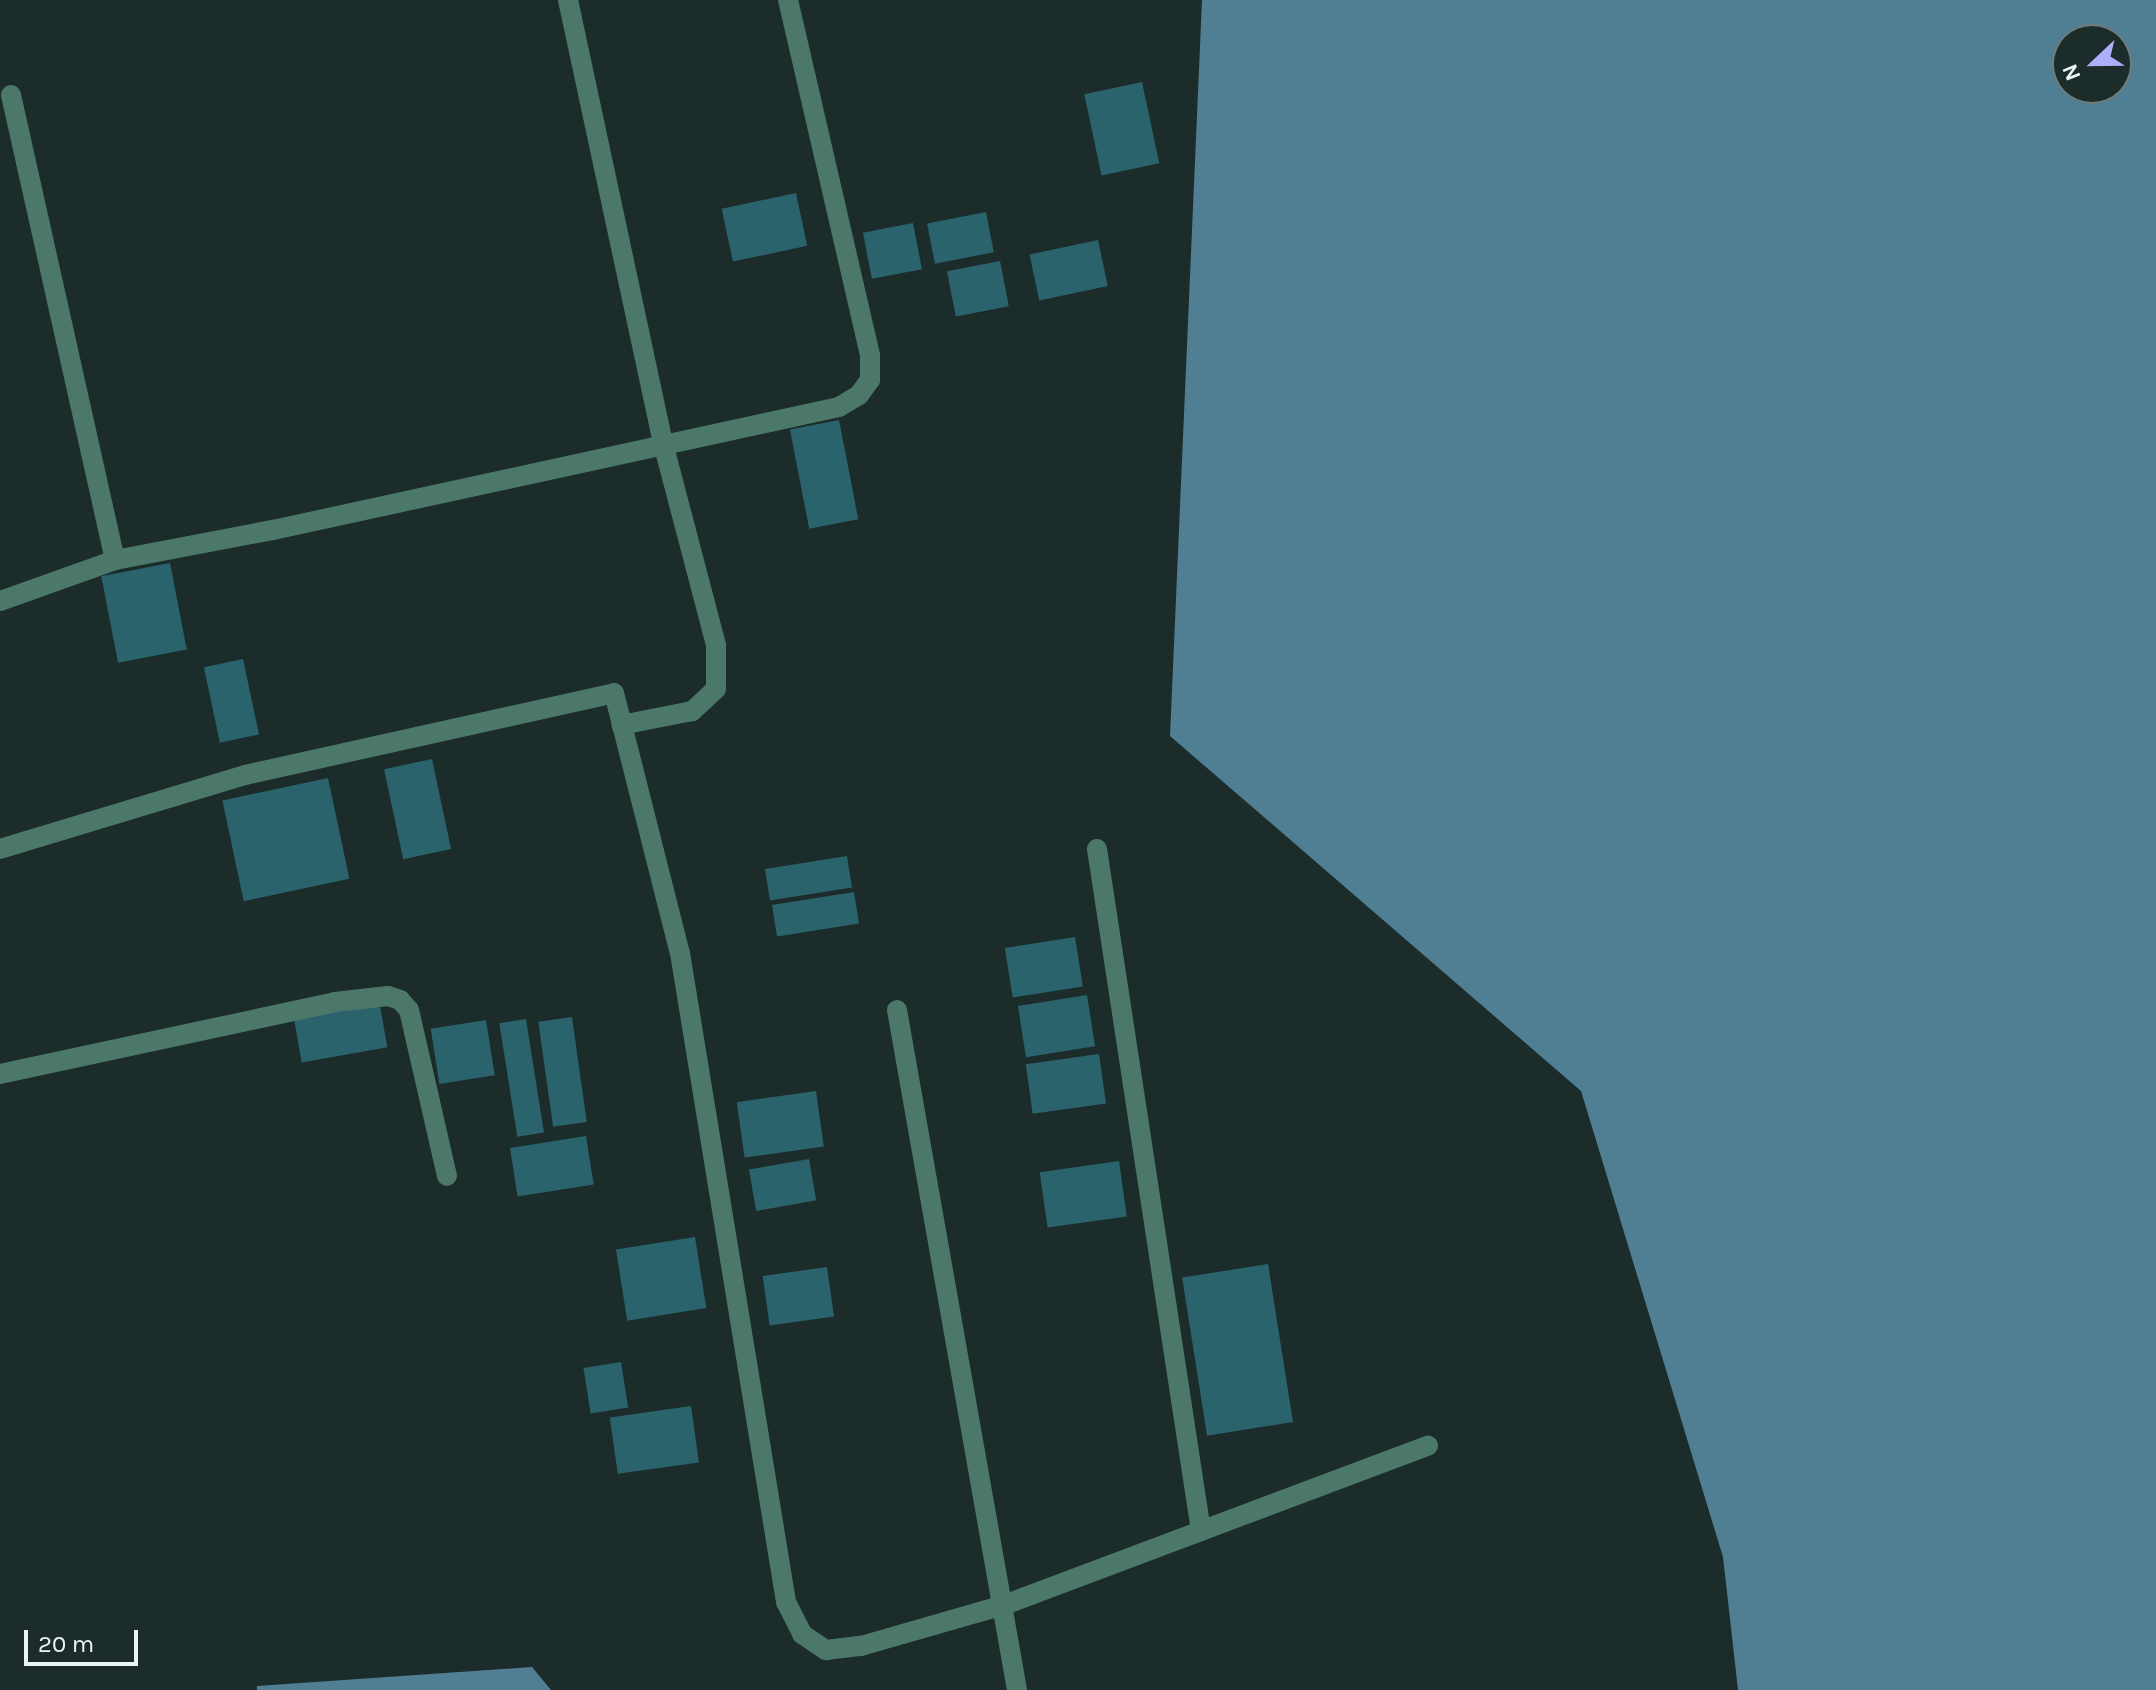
<!DOCTYPE html>
<style>
body{margin:0}
#map{position:relative;width:2156px;height:1690px;overflow:hidden;background:#1b2c2b;font-family:Karla,sans-serif}
div>[style]{position:absolute}
.water>*{inset:0;background:#507f93}
.building>*{inset:0;background:#2b636c;transform-origin:0 0}
.minor>*{height:20px;margin:-10px;padding:0 10px;transform-origin:10px;border-radius:10px;background:#4c786a}
span{translate:-50% -50%;white-space:nowrap;text-align:center;line-height:1.15;-webkit-text-stroke:7px #1b2c2b;paint-order:stroke}
.north{position:absolute;left:2052px;top:24px;width:80px;height:80px;box-sizing:border-box;background:#1b2c2b;border:2px solid #6e7c7b;border-radius:50%;rotate:248deg;font-size:22px;font-weight:700;line-height:32px;text-align:center;color:#eaf5f4}
.north::after{content:'';display:block;margin:auto;width:28px;height:36px;background:#aeaefb;clip-path:polygon(50% 0,100% 100%,50% 72%,0 100%)}
.scale{position:absolute;left:24px;top:1630px;width:114px;height:36px;box-sizing:border-box;border:4px solid #eaf5f4;border-top:0;padding-left:10px;font-size:24px;line-height:28px;white-space:nowrap;color:#eaf5f4;-webkit-text-stroke:6px #1b2c2b;paint-order:stroke}
</style>
<div id="map">
<div class="water">
<i style="clip-path:polygon(evenodd,1202px 0,2156px 0,2156px 1690px,1738px 1690px,1723px 1557px,1581px 1091px,1170px 736px,1202px 0,2116px 40px,2116px 88px,2068px 88px,2068px 40px,2116px 40px)"></i>
<i style="clip-path:polygon(532px 1667px,551px 1690px,257px 1690px,257px 1686px)"></i>
</div>
<div class="building">
<i style="left:1142px;top:82px;width:83px;height:59px;rotate:78deg"></i>
<i style="left:796px;top:193px;width:54px;height:76px;rotate:78deg"></i>
<i style="left:986px;top:212px;width:41px;height:60px;rotate:79deg"></i>
<i style="left:913px;top:223px;width:47px;height:51px;rotate:79deg"></i>
<i style="left:1098px;top:240px;width:47px;height:70px;rotate:78deg"></i>
<i style="left:1000px;top:261px;width:46px;height:54px;rotate:79deg"></i>
<i style="left:839px;top:420px;width:101px;height:50px;rotate:79deg"></i>
<i style="left:170px;top:563px;width:88px;height:70px;rotate:79deg"></i>
<i style="left:243px;top:659px;width:77px;height:40px;rotate:78deg"></i>
<i style="left:432px;top:759px;width:92px;height:49px;rotate:78deg"></i>
<i style="left:328px;top:778px;width:103px;height:108px;rotate:78deg"></i>
<i style="left:847px;top:856px;width:32px;height:83px;rotate:81deg"></i>
<i style="left:854px;top:892px;width:32px;height:83px;rotate:81deg"></i>
<i style="left:1075px;top:937px;width:50px;height:71px;rotate:81deg"></i>
<i style="left:1087px;top:995px;width:52px;height:70px;rotate:81deg"></i>
<i style="left:379px;top:1000px;width:48px;height:87px;rotate:80deg"></i>
<i style="left:572px;top:1017px;width:106px;height:34px;rotate:82deg"></i>
<i style="left:526px;top:1019px;width:115px;height:27px;rotate:81deg"></i>
<i style="left:486px;top:1020px;width:56px;height:56px;rotate:81deg"></i>
<i style="left:1099px;top:1054px;width:50px;height:74px;rotate:82deg"></i>
<i style="left:816px;top:1091px;width:56px;height:80px;rotate:82deg"></i>
<i style="left:586px;top:1136px;width:49px;height:77px;rotate:81deg"></i>
<i style="left:809px;top:1159px;width:42px;height:61px;rotate:80deg"></i>
<i style="left:1119px;top:1161px;width:56px;height:80px;rotate:82deg"></i>
<i style="left:695px;top:1237px;width:72px;height:80px;rotate:81deg"></i>
<i style="left:1268px;top:1264px;width:160px;height:87px;rotate:81deg"></i>
<i style="left:827px;top:1267px;width:50px;height:65px;rotate:82deg"></i>
<i style="left:621px;top:1362px;width:46px;height:38px;rotate:81deg"></i>
<i style="left:691px;top:1406px;width:57px;height:82px;rotate:82deg"></i>
</div>
<div class="minor">
<i style="left:568px;top:0;width:453px;rotate:77.9deg"></i>
<i style="left:663px;top:443px;width:209px;rotate:75.3deg"></i>
<i style="left:716px;top:645px;width:44px;rotate:90deg"></i>
<i style="left:716px;top:689px;width:33px;rotate:137deg"></i>
<i style="left:692px;top:711px;width:72px;rotate:168.8deg"></i>
<i style="left:11px;top:95px;width:476px;rotate:77.4deg"></i>
<i style="left:0;top:601px;width:122px;rotate:-19.6deg"></i>
<i style="left:115px;top:560px;width:161px;rotate:-10.8deg"></i>
<i style="left:273px;top:530px;width:579px;rotate:-12.26deg"></i>
<i style="left:839px;top:407px;width:23px;rotate:-31deg"></i>
<i style="left:859px;top:395px;width:19px;rotate:-54deg"></i>
<i style="left:870px;top:380px;width:25px;rotate:-90deg"></i>
<i style="left:870px;top:355px;width:364px;rotate:-103deg"></i>
<i style="left:0;top:849px;width:256px;rotate:-16.8deg"></i>
<i style="left:245px;top:775px;width:378px;rotate:-12.5deg"></i>
<i style="left:614px;top:693px;width:268px;rotate:75.8deg"></i>
<i style="left:680px;top:953px;width:658px;rotate:80.72deg"></i>
<i style="left:786px;top:1602px;width:36px;rotate:63deg"></i>
<i style="left:802px;top:1634px;width:29px;rotate:34deg"></i>
<i style="left:826px;top:1650px;width:35px;rotate:-7deg"></i>
<i style="left:861px;top:1646px;width:149px;rotate:-16deg"></i>
<i style="left:1004px;top:1605px;width:453px;rotate:-20.6deg"></i>
<i style="left:1097px;top:849px;width:690px;rotate:81.33deg"></i>
<i style="left:897px;top:1010px;width:691px;rotate:79.99deg"></i>
<i style="left:0;top:1074px;width:343px;rotate:-12.1deg"></i>
<i style="left:335px;top:1002px;width:53px;rotate:-6.5deg"></i>
<i style="left:388px;top:996px;width:13px;rotate:18deg"></i>
<i style="left:400px;top:1000px;width:13px;rotate:48deg"></i>
<i style="left:409px;top:1010px;width:170px;rotate:77.1deg"></i>
</div>
<div class="north">N</div>
<div class="scale">20 m</div>
</div>
